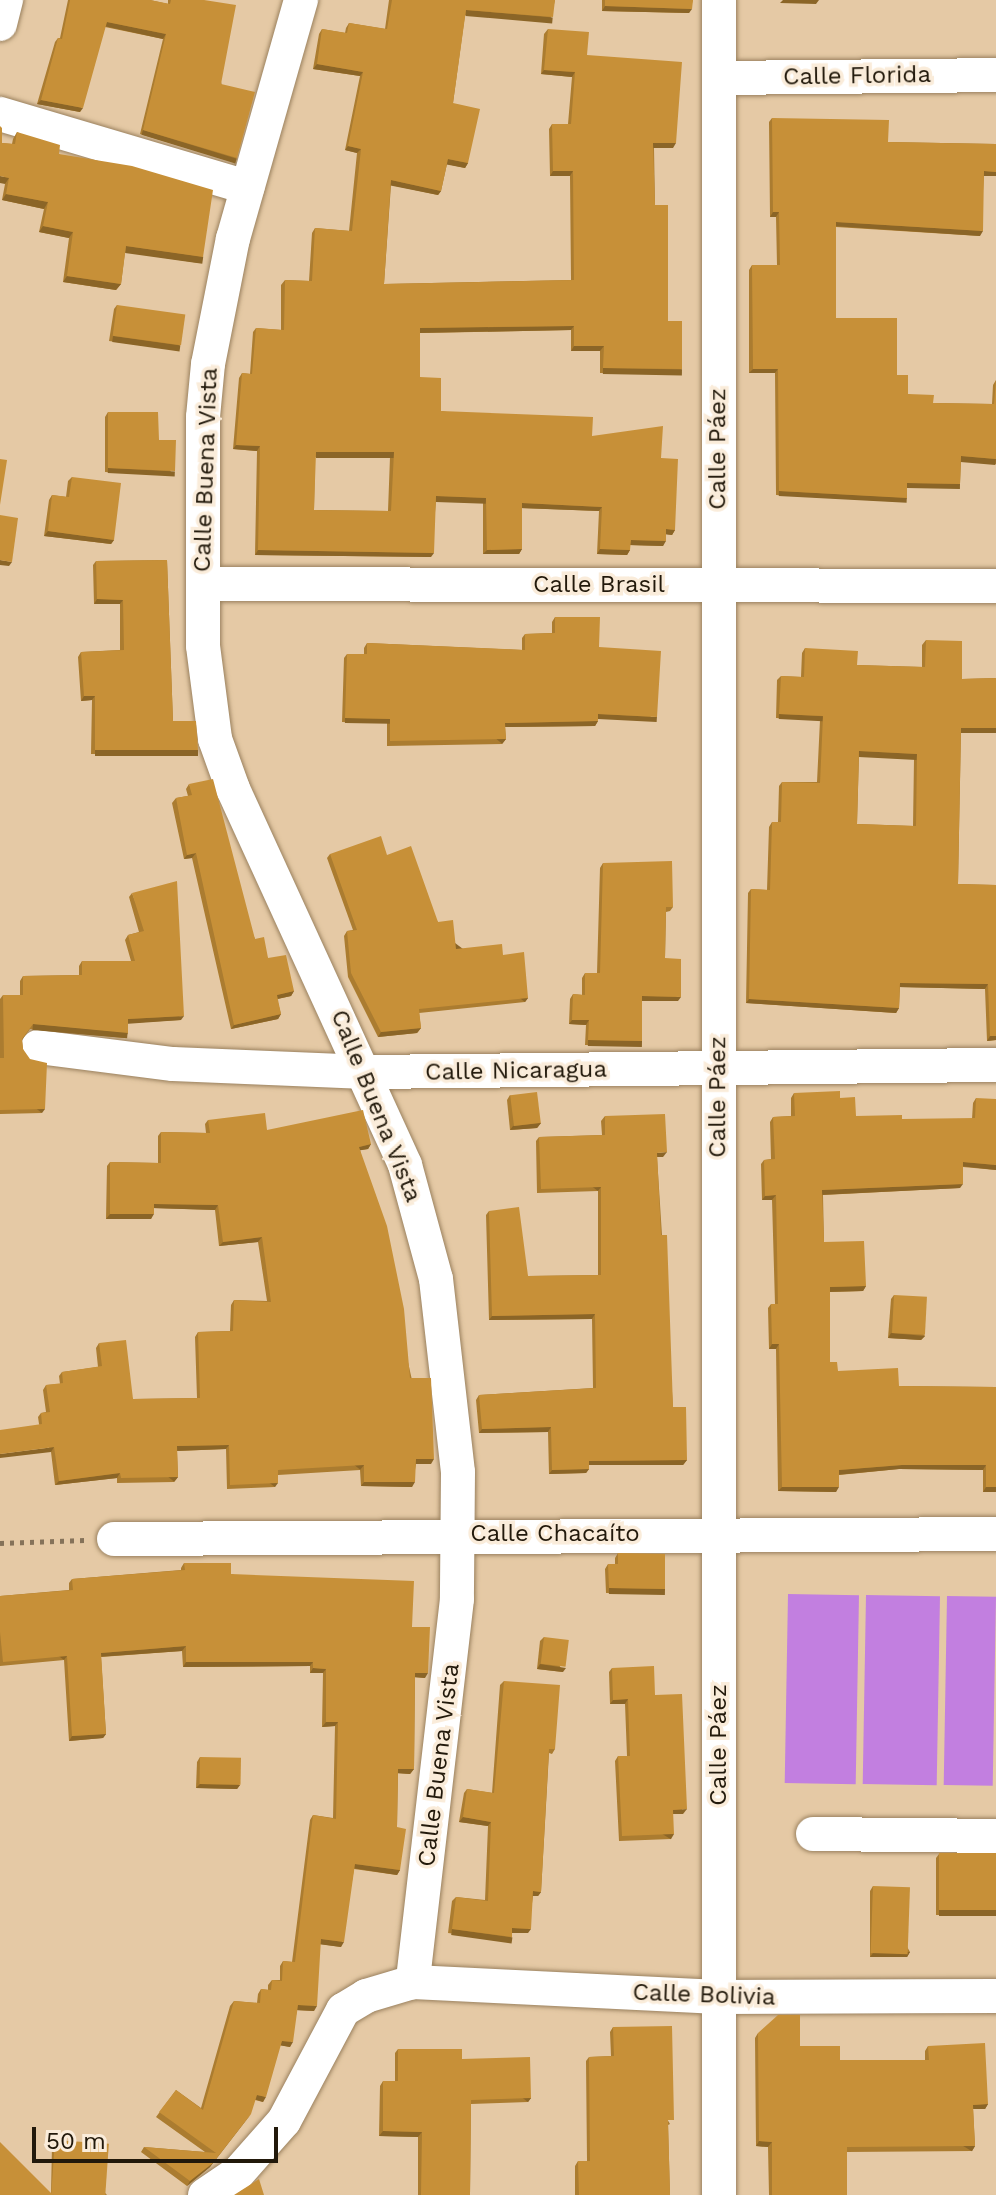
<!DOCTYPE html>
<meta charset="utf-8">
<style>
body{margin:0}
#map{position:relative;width:996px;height:2195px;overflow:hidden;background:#e5c9a5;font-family:"Work Sans",sans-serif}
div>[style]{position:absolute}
.water>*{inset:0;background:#c27fe0;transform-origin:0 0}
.path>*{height:5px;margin-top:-2.5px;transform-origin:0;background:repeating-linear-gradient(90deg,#857259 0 4px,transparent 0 10px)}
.roads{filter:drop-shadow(0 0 2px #9a815e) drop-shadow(0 0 2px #9a815e)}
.minor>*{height:34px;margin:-17px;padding:0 17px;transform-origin:17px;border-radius:17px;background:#fff}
.wall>*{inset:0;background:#ab7c30}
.shaded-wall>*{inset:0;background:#8b6527;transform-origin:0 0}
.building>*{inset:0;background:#c79038;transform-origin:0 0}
span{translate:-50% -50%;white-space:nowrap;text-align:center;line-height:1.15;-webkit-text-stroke:7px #faecda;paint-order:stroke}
.street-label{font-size:24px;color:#22190b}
.scale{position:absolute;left:32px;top:2127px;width:246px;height:36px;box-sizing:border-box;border:4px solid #22190b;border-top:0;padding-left:10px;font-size:24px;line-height:28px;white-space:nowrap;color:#22190b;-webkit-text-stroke:6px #faecda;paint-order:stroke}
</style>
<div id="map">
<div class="water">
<i style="left:788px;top:1594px;width:71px;height:189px;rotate:1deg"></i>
<i style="left:866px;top:1595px;width:74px;height:189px;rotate:1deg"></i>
<i style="left:947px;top:1596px;width:49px;height:189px;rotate:1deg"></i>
</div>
<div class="path">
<i style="left:0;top:1543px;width:85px;rotate:-2deg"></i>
</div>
<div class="roads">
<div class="minor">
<i style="left:301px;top:0;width:248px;rotate:105.9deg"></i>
<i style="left:233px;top:238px;width:128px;rotate:101.2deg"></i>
<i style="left:208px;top:364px;width:53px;rotate:95.4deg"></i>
<i style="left:203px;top:417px;width:229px;rotate:90deg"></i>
<i style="left:203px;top:646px;width:94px;rotate:82.6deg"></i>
<i style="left:215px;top:739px;width:53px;rotate:70.2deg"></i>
<i style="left:233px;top:789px;width:413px;rotate:65.4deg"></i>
<i style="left:405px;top:1165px;width:118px;rotate:74.8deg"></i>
<i style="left:436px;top:1279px;width:194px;rotate:83.5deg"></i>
<i style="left:458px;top:1472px;width:127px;rotate:90.5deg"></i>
<i style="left:457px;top:1599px;width:386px;rotate:96.6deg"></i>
<i style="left:0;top:24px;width:25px;rotate:-76deg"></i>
<i style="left:719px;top:78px;width:277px;rotate:-0.6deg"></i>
<i style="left:0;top:114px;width:258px;rotate:16.5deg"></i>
<i style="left:203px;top:584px;width:793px;rotate:0.14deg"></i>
<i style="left:38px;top:1047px;width:136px;rotate:7.2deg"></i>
<i style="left:173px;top:1064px;width:193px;rotate:2.4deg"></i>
<i style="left:366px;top:1072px;width:630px;rotate:-0.64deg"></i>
<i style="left:114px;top:1539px;width:882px;rotate:-0.32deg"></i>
<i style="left:813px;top:1834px;width:183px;rotate:0.6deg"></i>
<i style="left:205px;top:2195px;width:40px;rotate:-34deg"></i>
<i style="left:238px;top:2173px;width:69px;rotate:-48.5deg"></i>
<i style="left:284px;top:2121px;width:126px;rotate:-62deg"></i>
<i style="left:343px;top:2010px;width:27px;rotate:-31deg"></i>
<i style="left:366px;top:1996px;width:49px;rotate:-16.6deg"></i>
<i style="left:413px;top:1982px;width:306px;rotate:2.8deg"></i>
<i style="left:719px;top:1997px;width:277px;rotate:-0.2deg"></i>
<i style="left:719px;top:2195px;width:2195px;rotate:-90deg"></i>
</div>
</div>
<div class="wall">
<i style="clip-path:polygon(68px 0,150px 0,168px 4px,168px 0,204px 0,237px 158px,234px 162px,140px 134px,163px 39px,105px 27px,80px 112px,37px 104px,55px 42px,58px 38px,60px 38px)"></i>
<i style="clip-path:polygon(evenodd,389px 0,555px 0,550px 21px,465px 15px,453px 103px,468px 163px,465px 168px,447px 164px,441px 191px,438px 195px,391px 185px,384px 284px,571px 280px,570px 176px,550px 176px,549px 129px,552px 124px,568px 124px,572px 77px,541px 74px,544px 34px,548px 29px,587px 55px,673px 148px,654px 148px,655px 205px,668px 321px,682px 369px,679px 374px,600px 373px,600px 351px,571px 351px,571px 330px,420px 333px,420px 377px,441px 411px,592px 436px,661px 458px,675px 530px,672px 535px,666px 534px,663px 546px,630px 545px,630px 550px,627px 555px,597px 554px,599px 511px,522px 508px,522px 549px,519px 554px,483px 554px,483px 503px,436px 501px,431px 557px,255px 555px,257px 451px,233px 449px,239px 378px,242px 373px,250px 374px,253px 332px,256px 328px,281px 330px,281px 285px,285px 280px,309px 281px,312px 233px,315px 228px,349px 231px,357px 153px,345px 150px,360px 76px,313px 69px,319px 34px,322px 29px,345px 33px,346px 28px,349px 23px,385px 29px,389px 0,315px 457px,390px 457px,388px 511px,314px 510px,315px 457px)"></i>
<i style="clip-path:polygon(602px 0,693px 0,689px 13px,602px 11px)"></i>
<i style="clip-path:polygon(772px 118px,888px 142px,996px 144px,996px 176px,984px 176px,980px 236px,836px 227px,836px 318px,897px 375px,908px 394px,933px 403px,992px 404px,993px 385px,996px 380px,996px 464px,961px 461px,960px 484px,957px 488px,907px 487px,907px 498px,904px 502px,776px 495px,775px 373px,749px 373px,749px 270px,752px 265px,777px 265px,776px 217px,770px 217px,769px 122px)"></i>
<i style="clip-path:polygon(17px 132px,59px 154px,203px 257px,199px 263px,125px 252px,121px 284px,116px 290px,63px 282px,69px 238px,39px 232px,44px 209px,2px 200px,5px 184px,2px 143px,12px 144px,13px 139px)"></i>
<i style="clip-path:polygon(117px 305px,180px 345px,177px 350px,109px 341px,114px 309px)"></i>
<i style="clip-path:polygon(108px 412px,159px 440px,172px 475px,105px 472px,105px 417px)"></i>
<i style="clip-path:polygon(72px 477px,114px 540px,111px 544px,44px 536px,49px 500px,52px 495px,66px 497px,68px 481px)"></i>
<i style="clip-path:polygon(167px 560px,173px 721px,195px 754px,91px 754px,92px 700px,81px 701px,78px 657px,81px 652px,120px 650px,120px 604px,94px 604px,93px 565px,96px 561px)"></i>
<i style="clip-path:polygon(555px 617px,599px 647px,654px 721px,598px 718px,598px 721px,595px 726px,505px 727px,506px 739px,502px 744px,387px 746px,387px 723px,342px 722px,344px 658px,347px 654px,364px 654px,364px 648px,367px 643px,522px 650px,522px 638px,525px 634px,552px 633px,552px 622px)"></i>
<i style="clip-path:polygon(evenodd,926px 640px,962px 679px,996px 678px,996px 732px,961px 732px,958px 884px,996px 885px,996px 1040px,987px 1041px,985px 989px,900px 987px,899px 1008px,896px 1013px,746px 1003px,748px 893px,751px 889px,767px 890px,769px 827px,772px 822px,778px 822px,779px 786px,782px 782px,817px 782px,820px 720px,776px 718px,777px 680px,781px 676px,801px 677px,802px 653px,805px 648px,857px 665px,922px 667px,922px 645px,926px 640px,859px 756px,914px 759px,913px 826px,857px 824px,859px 756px)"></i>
<i style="clip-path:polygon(189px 784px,255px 939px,268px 958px,294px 991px,291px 996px,277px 999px,281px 1014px,278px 1019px,231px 1029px,192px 858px,184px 859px,172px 803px,176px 798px,188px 796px,186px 789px)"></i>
<i style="clip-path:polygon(330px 854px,387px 855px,438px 922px,456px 949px,503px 955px,528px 998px,525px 1002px,419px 1013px,421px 1028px,417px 1033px,378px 1037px,348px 977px,344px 936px,347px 931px,353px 930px,327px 858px)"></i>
<i style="clip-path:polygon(603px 863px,673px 907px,670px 911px,666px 912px,665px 958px,678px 1001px,642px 1001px,642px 1041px,639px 1046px,585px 1045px,586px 1025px,569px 1024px,570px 999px,573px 994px,582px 995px,582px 978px,585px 973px,597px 973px,600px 868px)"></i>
<i style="clip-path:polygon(132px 893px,181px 1020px,128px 1023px,128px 1033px,125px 1038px,30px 1029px,22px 1040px,23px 1049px,42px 1113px,0 1114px,0 999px,3px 995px,20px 995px,20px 981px,23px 976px,79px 975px,79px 966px,82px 961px,131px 961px,125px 940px,128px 935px,139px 932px,129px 897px)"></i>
<i style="clip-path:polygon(794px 1093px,840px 1098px,856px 1116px,902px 1119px,972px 1119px,973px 1103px,976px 1098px,996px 1170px,963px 1167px,960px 1188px,823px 1195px,824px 1242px,866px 1286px,863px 1291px,830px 1292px,830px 1362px,838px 1371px,899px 1386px,996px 1387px,996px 1492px,983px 1492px,983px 1470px,899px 1469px,839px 1475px,836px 1492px,778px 1491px,776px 1349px,769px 1349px,768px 1308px,771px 1304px,775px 1304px,772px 1200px,762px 1200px,761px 1164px,764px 1160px,771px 1159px,770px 1122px,773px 1117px,791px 1116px,791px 1098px)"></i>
<i style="clip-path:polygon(510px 1095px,541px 1123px,537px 1128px,510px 1130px,507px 1100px)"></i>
<i style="clip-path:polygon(605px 1116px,663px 1157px,657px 1157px,673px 1407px,687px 1460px,683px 1465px,589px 1465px,589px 1469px,586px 1473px,549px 1474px,548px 1432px,479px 1433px,476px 1400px,479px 1395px,593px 1388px,592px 1319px,489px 1320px,486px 1215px,489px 1211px,528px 1276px,598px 1275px,598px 1191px,537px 1193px,536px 1141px,539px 1137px,602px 1135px,601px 1121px)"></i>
<i style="clip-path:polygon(208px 1120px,267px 1130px,371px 1144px,368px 1149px,360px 1150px,431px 1464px,416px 1464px,412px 1487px,361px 1486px,360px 1470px,278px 1475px,275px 1487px,227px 1489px,226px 1449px,177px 1451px,178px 1477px,174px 1482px,117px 1483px,117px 1478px,55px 1485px,51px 1452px,39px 1424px,38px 1417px,41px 1413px,46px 1412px,43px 1390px,46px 1385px,60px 1384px,59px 1376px,62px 1372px,98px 1367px,96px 1348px,99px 1343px,133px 1399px,197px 1398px,195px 1337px,198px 1332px,230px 1331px,231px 1305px,234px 1300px,267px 1301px,258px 1242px,219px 1246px,215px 1210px,154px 1208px,151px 1219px,106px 1219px,107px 1166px,110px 1162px,158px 1163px,158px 1136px,161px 1132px,206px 1133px,205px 1124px)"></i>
<i style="clip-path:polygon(894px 1295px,925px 1336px,921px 1340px,888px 1338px,891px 1299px)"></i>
<i style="clip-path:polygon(618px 1553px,665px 1589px,661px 1594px,606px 1593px,605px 1569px,608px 1564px,615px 1564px,615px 1558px)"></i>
<i style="clip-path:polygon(184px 1563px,231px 1574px,412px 1627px,425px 1678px,415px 1677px,414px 1769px,410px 1774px,398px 1773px,397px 1827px,400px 1870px,397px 1875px,354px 1869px,341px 1947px,320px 1944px,314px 2011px,297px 2010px,290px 2047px,280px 2045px,263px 2102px,255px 2100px,210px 2167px,187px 2186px,141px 2152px,144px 2147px,205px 2152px,156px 2117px,176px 2090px,201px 2108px,230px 2006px,234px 2001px,257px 2003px,258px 1994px,261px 1989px,268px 1990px,268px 1985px,272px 1980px,280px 1980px,280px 1966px,283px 1961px,292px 1962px,310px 1820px,313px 1815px,333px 1818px,335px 1726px,322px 1727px,323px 1673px,310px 1673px,310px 1666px,183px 1667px,182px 1651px,101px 1657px,106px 1734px,103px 1738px,69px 1741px,64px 1660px,0 1666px,0 1596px,69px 1590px,69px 1583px,72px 1579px,181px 1570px,181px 1568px)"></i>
<i style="clip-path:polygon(544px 1637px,563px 1672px,537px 1669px,540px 1641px)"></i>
<i style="clip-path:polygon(612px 1668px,655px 1695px,683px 1814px,673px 1814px,671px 1839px,619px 1841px,615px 1761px,618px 1756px,627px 1756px,625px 1704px,610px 1704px,609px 1672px)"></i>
<i style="clip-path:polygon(504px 1681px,555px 1749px,552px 1754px,549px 1753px,541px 1892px,538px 1896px,533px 1896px,528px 1933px,512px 1933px,512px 1937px,509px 1941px,448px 1933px,452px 1901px,456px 1897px,485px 1900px,488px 1826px,459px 1822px,464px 1793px,467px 1789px,492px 1793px,500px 1685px)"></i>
<i style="clip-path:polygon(200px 1757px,240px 1785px,237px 1789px,196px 1788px,197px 1762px)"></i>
<i style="clip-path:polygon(996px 1853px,996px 1915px,936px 1915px,936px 1858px,939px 1854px)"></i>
<i style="clip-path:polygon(873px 1886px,910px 1952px,907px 1957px,870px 1957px,870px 1891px)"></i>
<i style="clip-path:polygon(613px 2027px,670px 2124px,668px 2125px,670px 2195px,575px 2195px,575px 2166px,578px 2161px,587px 2161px,586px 2061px,589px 2057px,611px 2056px,610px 2032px)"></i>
<i style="clip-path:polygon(758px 2033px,800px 2046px,840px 2060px,925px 2060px,925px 2051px,928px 2046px,988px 2104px,985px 2109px,973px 2109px,975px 2146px,972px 2151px,847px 2152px,847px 2195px,769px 2195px,768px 2147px,756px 2146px,755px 2038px)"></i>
<i style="clip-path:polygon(398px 2049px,462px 2059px,531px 2098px,528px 2102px,471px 2104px,470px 2195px,418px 2195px,418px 2137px,379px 2136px,380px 2086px,383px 2081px,395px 2081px,395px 2053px)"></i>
<i style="clip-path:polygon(55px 2140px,107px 2195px,0 2195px,51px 2193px,52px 2145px)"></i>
</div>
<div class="shaded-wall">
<i style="clip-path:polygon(783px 0,819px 0,816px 4px,780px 3px)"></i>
<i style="clip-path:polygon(605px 6px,692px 9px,689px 13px,602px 11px)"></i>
<i style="left:466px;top:10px;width:87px;height:6px;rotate:5deg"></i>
<i style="clip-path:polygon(107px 22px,166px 34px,163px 39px,104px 26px)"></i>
<i style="clip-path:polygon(317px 64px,363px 72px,360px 76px,313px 69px)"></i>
<i style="clip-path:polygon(544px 70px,575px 72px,572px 77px,541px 74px)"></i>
<i style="clip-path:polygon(41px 100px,83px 108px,80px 112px,37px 104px)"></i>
<i style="left:143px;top:130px;width:98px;height:5px;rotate:17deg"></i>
<i style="clip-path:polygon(653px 143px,676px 143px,673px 148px,650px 148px)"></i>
<i style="clip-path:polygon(348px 146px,361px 149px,357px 153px,345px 150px)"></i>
<i style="clip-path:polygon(448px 159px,468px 163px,465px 168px,444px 164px)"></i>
<i style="clip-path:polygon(553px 171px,573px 171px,570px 176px,550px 176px)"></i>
<i style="clip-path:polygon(984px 171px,996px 172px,996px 176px,981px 176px)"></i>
<i style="clip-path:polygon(0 176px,9px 178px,5px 184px,0 183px)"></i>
<i style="clip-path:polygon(391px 180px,441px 191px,438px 195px,388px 185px)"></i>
<i style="clip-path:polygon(6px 194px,48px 202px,44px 209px,2px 200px)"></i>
<i style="clip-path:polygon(773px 212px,779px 212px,776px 217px,770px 217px)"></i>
<i style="clip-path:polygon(836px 222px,983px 231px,980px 236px,833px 226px)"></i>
<i style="clip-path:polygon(43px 226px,73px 232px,69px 238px,39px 232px)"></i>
<i style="left:126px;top:246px;width:78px;height:7px;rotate:8deg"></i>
<i style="clip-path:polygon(67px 276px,121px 284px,116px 290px,63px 282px)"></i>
<i style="clip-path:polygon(574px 326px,571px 330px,417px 333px,420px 328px)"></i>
<i style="left:113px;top:336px;width:68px;height:6px;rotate:8deg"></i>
<i style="clip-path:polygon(574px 346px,604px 346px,600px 351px,571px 351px)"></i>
<i style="left:603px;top:368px;width:79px;height:6px;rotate:1deg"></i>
<i style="clip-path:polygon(753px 369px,778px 369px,775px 373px,749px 373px)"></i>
<i style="clip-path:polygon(236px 445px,260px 446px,257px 451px,233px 449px)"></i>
<i style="left:316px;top:452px;width:78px;height:6px"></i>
<i style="left:961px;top:456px;width:35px;height:6px;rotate:5deg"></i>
<i style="left:108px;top:468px;width:67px;height:5px;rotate:3deg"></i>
<i style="left:907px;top:483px;width:53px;height:5px;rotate:1deg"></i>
<i style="left:779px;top:491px;width:128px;height:5px;rotate:3deg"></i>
<i style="left:436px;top:496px;width:50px;height:6px;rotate:2deg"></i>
<i style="clip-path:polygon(522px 503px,602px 507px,599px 511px,519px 508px)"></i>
<i style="clip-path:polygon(666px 529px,675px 530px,672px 535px,663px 534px)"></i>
<i style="clip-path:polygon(48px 531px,114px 540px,111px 544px,44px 536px)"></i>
<i style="clip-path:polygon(631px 540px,666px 541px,663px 546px,628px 545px)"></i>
<i style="clip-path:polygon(522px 549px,519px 554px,483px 554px,487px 550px)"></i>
<i style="clip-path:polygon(600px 549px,630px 550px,627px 555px,597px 554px)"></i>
<i style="clip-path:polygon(258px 550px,434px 553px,431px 557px,255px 555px)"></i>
<i style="clip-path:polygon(0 560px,12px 562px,9px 566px,0 565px)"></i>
<i style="clip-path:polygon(97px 599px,123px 600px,120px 604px,94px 604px)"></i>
<i style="clip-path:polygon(84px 696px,95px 696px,92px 700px,81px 701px)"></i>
<i style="left:598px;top:714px;width:59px;height:5px;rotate:3deg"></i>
<i style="left:779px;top:714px;width:44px;height:5px;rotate:3deg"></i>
<i style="left:345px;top:718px;width:45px;height:5px;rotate:1deg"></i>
<i style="clip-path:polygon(598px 721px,595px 726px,502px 727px,505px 723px)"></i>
<i style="left:961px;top:728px;width:35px;height:5px"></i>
<i style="left:506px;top:739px;width:6px;height:116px;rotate:129deg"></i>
<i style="left:95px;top:750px;width:103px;height:6px"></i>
<i style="left:859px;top:751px;width:58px;height:6px;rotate:3deg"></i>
<i style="clip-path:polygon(196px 853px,192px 858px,184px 859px,187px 855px)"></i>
<i style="clip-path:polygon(900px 983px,988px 984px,985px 989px,897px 987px)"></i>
<i style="clip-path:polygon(294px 991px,291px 996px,273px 1000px,277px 995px)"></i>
<i style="clip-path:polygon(642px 996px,681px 997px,678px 1001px,639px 1001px)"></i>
<i style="left:528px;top:998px;width:5px;height:110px;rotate:127deg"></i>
<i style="clip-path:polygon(749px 999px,899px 1008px,896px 1013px,746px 1003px)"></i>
<i style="clip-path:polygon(281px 1014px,278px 1019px,231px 1029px,234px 1025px)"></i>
<i style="clip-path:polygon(184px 1016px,181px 1020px,125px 1024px,128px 1019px)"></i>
<i style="clip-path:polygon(572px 1020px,589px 1020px,586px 1025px,569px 1024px)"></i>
<i style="left:33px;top:1024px;width:95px;height:6px;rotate:5deg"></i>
<i style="clip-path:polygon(421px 1028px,417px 1033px,378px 1037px,381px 1032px)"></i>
<i style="clip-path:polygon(990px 1036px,996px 1036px,996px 1040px,987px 1041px)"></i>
<i style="left:588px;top:1040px;width:54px;height:6px;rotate:1deg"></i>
<i style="left:45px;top:1109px;width:5px;height:45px;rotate:127deg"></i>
<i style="clip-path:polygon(541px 1123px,537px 1128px,510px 1130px,513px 1126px)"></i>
<i style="clip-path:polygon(371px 1144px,368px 1149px,356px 1151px,359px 1147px)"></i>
<i style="clip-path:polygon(667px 1152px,663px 1157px,653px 1157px,657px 1153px)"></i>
<i style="clip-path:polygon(963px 1162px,996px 1165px,996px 1170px,960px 1166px)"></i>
<i style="clip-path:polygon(963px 1184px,960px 1188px,819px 1195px,822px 1190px)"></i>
<i style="left:601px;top:1187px;width:5px;height:60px;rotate:127deg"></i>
<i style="clip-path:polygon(776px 1195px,772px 1200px,762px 1200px,765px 1196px)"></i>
<i style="clip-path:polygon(154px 1204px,218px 1205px,215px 1210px,151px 1208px)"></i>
<i style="clip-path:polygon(110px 1214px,154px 1214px,151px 1219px,106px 1219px)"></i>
<i style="clip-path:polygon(262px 1237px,258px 1242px,219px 1246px,223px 1242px)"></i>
<i style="clip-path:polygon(866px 1286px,863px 1291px,827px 1292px,830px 1287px)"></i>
<i style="clip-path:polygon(595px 1314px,592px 1319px,489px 1320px,492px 1316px)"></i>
<i style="clip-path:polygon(891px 1333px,925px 1336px,921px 1340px,888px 1338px)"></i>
<i style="clip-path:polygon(772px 1344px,779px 1344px,776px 1349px,769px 1349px)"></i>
<i style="clip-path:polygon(551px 1427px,548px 1432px,479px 1433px,482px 1429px)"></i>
<i style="clip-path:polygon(229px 1445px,226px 1449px,174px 1451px,177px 1446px)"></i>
<i style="clip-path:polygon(54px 1447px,51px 1452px,0 1458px,0 1454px)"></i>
<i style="clip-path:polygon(416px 1459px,434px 1459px,431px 1464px,413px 1464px)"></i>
<i style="clip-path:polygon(687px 1460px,683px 1465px,586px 1465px,589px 1461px)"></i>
<i style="left:364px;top:1465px;width:6px;height:86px;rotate:129deg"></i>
<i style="clip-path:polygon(902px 1465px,986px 1465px,983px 1470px,899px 1469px,836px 1475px,839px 1470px)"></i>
<i style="clip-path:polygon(589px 1469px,586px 1473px,549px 1474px,552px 1470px)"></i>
<i style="clip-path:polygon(120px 1473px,117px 1478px,55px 1485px,59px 1481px)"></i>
<i style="left:178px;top:1477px;width:6px;height:57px;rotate:129deg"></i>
<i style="clip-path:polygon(364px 1482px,415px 1482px,412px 1487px,361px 1486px)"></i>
<i style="left:278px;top:1483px;width:5px;height:48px;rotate:127deg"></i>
<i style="clip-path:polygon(782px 1487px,839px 1487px,836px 1492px,778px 1491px)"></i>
<i style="clip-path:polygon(986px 1487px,996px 1487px,996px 1492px,983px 1492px)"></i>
<i style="left:609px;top:1588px;width:56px;height:6px;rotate:1deg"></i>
<i style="clip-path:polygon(186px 1646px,182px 1651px,97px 1657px,101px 1653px)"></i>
<i style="left:67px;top:1656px;width:5px;height:64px;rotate:127deg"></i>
<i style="clip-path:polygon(186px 1662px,313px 1662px,310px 1666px,183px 1667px)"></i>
<i style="clip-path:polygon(540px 1664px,566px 1668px,563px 1672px,537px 1669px)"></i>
<i style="clip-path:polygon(313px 1668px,326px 1669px,323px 1673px,310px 1673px)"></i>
<i style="clip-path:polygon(415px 1673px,428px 1673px,425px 1678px,412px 1677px)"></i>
<i style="clip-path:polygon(628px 1699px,625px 1704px,610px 1704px,613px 1700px)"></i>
<i style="clip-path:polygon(326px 1722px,338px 1722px,335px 1726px,322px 1727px)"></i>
<i style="clip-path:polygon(106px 1734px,103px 1738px,69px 1741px,72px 1736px)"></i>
<i style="clip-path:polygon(398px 1769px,414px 1769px,410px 1774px,394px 1773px)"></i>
<i style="clip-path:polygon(200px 1784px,240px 1785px,237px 1789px,196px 1788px)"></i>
<i style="clip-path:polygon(687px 1809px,683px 1814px,669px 1814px,673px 1810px)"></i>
<i style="clip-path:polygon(463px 1817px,491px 1822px,488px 1826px,459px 1822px)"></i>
<i style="left:674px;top:1834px;width:6px;height:52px;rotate:121deg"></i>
<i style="clip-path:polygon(355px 1864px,400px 1870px,397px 1875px,352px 1868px)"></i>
<i style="clip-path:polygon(533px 1891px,541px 1892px,538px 1896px,530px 1896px)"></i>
<i style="left:939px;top:1910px;width:57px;height:6px"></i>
<i style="clip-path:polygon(512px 1928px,531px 1929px,528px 1933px,509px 1933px)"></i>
<i style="left:452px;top:1929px;width:61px;height:6px;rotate:8deg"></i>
<i style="clip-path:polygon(321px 1939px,344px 1942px,341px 1947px,318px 1944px)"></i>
<i style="clip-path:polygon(910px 1952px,907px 1957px,870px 1957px,873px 1953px)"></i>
<i style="clip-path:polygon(298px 2005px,317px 2006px,314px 2011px,294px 2010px)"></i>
<i style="clip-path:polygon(282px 2041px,293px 2042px,290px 2047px,278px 2045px)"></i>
<i style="clip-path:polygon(257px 2095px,266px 2097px,263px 2102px,254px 2099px)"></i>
<i style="left:531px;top:2098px;width:5px;height:60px;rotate:127deg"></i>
<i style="clip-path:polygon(988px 2104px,985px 2109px,970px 2109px,973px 2105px)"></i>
<i style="clip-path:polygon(251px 2114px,210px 2167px,187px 2186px,190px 2181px)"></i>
<i style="clip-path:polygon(383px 2131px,422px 2132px,418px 2137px,379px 2136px)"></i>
<i style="clip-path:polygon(759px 2141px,772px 2142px,768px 2147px,756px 2146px)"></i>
<i style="left:975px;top:2146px;width:6px;height:128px;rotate:121deg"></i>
</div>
<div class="building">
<i style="clip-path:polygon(70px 0,150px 0,170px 4px,171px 0,204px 0,236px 5px,221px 84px,255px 92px,237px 158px,143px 130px,166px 34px,107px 22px,83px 108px,41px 100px,58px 38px,62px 39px)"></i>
<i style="clip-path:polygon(evenodd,392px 0,555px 0,553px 17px,466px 10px,453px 103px,480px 109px,468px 163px,448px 159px,441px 191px,391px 180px,384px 284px,574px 280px,573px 171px,553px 171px,552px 124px,571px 124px,575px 72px,544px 70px,548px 29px,589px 32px,587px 55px,682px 62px,676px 143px,653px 143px,655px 205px,668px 205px,668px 321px,682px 321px,682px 369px,603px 368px,604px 346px,574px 346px,574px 326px,420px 328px,420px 377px,441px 378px,441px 411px,593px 417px,592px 436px,663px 426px,661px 458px,678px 459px,675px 530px,666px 529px,666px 541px,631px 540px,630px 550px,600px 549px,602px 507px,522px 503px,522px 549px,487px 550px,486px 498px,436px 496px,434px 553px,258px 550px,260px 446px,236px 445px,242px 373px,252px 374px,256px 328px,284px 330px,285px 280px,312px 281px,315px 228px,352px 231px,361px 149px,348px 146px,363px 72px,317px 64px,322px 29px,347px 33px,349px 23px,387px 29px,392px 0,316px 452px,394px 452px,391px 511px,314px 510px,316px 452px)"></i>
<i style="clip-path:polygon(605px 0,693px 0,692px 9px,605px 6px)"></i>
<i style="clip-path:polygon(772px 118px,889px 120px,888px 142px,996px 144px,996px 172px,984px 171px,983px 231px,836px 222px,836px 318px,897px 318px,897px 375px,908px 375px,908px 394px,934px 395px,933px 403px,994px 404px,996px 380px,996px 459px,961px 456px,960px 484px,907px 483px,907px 498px,779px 491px,778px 369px,753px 369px,752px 265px,780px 265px,779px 212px,773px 212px)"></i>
<i style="clip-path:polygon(0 126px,2px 128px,2px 143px,15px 144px,17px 132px,60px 145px,59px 154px,132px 166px,213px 190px,203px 257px,126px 246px,121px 284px,67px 276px,73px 232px,43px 226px,48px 202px,6px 194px,9px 178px,0 176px)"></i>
<i style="left:117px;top:305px;width:69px;height:31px;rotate:8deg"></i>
<i style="clip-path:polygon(108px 412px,158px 412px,159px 440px,176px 440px,175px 471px,108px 468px)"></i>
<i style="clip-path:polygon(0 459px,7px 460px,0 505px)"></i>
<i style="clip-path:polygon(72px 477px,121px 483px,114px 540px,48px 531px,52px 495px,69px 497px)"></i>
<i style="clip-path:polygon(0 515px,18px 518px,12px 562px,0 560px)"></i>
<i style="clip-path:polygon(167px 560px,173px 721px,196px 721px,198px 750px,95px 750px,95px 696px,84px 696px,81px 652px,124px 650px,123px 600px,97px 599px,96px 561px)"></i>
<i style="clip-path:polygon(555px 617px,600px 617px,599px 647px,661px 651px,657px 717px,598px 714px,598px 721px,505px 723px,506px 739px,390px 741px,390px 719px,345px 718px,347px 654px,367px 654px,367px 643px,525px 650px,525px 634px,555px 633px)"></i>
<i style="clip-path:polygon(evenodd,926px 640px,962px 641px,962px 679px,996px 678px,996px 728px,961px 728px,958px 884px,996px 885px,996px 1036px,990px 1036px,988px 984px,900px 983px,899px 1008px,749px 999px,751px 889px,770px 890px,772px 822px,781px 822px,782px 782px,820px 783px,823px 716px,779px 714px,781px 676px,804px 677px,805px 648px,858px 651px,857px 665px,925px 667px,926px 640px,859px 751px,917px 754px,916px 826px,857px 824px,859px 751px)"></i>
<i style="clip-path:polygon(213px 779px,255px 939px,264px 937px,268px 958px,286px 955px,294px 991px,277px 995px,281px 1014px,234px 1025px,196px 853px,187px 855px,176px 798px,192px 795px,189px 784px)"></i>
<i style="clip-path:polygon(381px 836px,387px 855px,411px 846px,438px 922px,453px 920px,456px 949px,502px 944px,503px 955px,524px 952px,528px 998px,419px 1009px,421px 1028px,381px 1032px,351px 973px,347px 931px,357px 930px,330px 854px)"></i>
<i style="clip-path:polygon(672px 861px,673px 907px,666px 907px,665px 958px,681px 959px,681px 997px,642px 996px,642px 1041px,588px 1040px,589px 1020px,572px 1020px,573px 994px,585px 995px,585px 973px,600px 973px,603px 863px)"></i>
<i style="clip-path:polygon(177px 881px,184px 1016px,128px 1019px,128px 1033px,33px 1024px,22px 1039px,23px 1049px,30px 1059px,47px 1063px,45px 1109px,0 1110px,0 1058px,4px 1058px,3px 995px,23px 995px,23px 976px,82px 975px,82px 961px,135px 961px,128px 935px,144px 931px,132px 893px)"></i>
<i style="clip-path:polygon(840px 1091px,840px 1098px,855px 1097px,856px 1116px,902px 1115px,902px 1119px,975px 1118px,976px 1098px,996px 1099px,996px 1165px,963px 1162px,963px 1184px,822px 1190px,824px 1242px,864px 1241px,866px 1286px,830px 1287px,830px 1362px,837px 1362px,838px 1371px,898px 1368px,899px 1386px,996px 1387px,996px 1487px,986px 1487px,986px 1465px,902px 1465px,839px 1470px,839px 1487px,782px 1487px,779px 1344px,772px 1344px,771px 1304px,778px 1304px,776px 1195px,765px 1196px,764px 1160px,775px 1159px,773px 1117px,795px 1116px,794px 1093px)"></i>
<i style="left:537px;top:1092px;width:31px;height:27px;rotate:83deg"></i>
<i style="clip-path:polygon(363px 1110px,371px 1144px,359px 1147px,387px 1226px,404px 1309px,410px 1378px,431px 1378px,434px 1459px,416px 1459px,415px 1482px,364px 1482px,364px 1465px,278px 1470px,278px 1483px,230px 1485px,229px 1445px,177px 1446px,178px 1477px,121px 1478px,120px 1473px,59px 1481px,54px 1447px,0 1454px,0 1430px,42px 1424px,41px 1413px,50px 1412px,46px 1385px,63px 1383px,62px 1372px,102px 1366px,99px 1343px,126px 1340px,133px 1399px,200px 1398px,198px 1332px,233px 1331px,234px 1300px,271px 1302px,262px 1237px,223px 1242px,218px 1205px,154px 1204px,154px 1214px,110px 1214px,110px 1162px,161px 1163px,161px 1132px,210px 1133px,208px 1120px,265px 1113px,267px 1130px)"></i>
<i style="clip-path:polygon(665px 1114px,667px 1152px,657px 1153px,661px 1235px,667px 1235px,673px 1407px,686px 1407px,687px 1460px,589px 1461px,589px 1469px,552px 1470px,551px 1427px,482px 1429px,479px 1395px,596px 1388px,595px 1314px,492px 1316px,489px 1211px,519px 1207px,528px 1276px,601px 1275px,601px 1187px,541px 1189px,539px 1137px,605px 1135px,605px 1116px)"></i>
<i style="left:894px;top:1295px;width:33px;height:38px;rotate:3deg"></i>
<i style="clip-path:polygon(618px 1553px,665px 1554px,665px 1589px,609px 1588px,608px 1564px,618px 1564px)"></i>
<i style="clip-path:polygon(184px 1563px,231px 1563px,231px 1574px,414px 1581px,412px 1627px,430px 1627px,428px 1673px,415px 1673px,414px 1769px,398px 1769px,397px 1827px,406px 1829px,400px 1870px,355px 1864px,344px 1942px,321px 1939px,317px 2006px,298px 2005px,293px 2042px,282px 2041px,266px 2097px,257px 2095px,251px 2114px,213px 2163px,190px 2181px,144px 2147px,216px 2153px,159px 2112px,176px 2090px,203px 2110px,234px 2001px,260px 2003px,261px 1989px,271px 1990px,272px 1980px,282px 1981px,283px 1961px,295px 1962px,313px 1815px,336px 1819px,338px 1722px,326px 1722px,326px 1669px,313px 1668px,313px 1662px,186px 1662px,186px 1646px,101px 1653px,106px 1734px,72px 1736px,67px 1656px,3px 1662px,0 1632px,0 1596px,73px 1590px,72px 1579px,185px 1570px)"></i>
<i style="left:544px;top:1637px;width:25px;height:27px;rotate:7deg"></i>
<i style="clip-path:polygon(654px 1666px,655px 1695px,682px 1694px,687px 1809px,673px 1810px,674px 1834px,622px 1836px,618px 1756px,630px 1756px,628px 1699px,613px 1700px,612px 1668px)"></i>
<i style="clip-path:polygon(504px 1681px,560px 1685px,555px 1749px,549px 1749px,541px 1892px,533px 1891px,531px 1929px,512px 1928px,512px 1937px,452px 1929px,456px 1897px,488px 1901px,491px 1822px,463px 1817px,467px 1789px,494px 1793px)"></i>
<i style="left:200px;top:1757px;width:41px;height:27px;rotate:1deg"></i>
<i style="left:996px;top:1853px;width:57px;height:57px;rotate:90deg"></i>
<i style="left:873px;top:1886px;width:37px;height:67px;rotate:2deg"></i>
<i style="clip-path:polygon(778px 2015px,800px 2015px,800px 2046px,840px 2046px,840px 2060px,929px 2060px,928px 2046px,985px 2043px,988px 2104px,973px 2105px,975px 2146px,847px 2147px,847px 2195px,772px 2195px,772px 2142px,759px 2141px,758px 2033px)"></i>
<i style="clip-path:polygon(672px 2026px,674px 2120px,668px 2120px,670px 2195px,579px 2195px,578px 2161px,590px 2161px,589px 2057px,614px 2056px,613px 2027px)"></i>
<i style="clip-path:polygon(398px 2049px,462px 2049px,462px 2059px,530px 2057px,531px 2098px,471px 2100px,470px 2195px,421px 2195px,422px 2132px,383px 2131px,383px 2081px,398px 2081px)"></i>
<i style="left:55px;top:2140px;width:54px;height:55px;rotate:4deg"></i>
<i style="clip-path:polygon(0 2142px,53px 2195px,0 2195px)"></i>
<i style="clip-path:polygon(259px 2179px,264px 2195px,279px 2195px,234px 2195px)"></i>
</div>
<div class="street-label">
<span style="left:857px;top:76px;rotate:-1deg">Calle Florida</span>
<span style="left:718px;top:449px;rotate:-90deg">Calle Páez</span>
<span style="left:206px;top:470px;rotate:-88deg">Calle Buena Vista</span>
<span style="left:599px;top:585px">Calle Brasil</span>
<span style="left:516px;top:1071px;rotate:-1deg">Calle Nicaragua</span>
<span style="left:718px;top:1097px;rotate:-90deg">Calle Páez</span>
<span style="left:376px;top:1106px;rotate:68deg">Calle Buena Vista</span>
<span style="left:555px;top:1534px">Calle Chacaíto</span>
<span style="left:719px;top:1745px;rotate:-90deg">Calle Páez</span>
<span style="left:439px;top:1765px;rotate:-83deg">Calle Buena Vista</span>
<span style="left:704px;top:1995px;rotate:2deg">Calle Bolivia</span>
</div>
<div class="scale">50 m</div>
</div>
